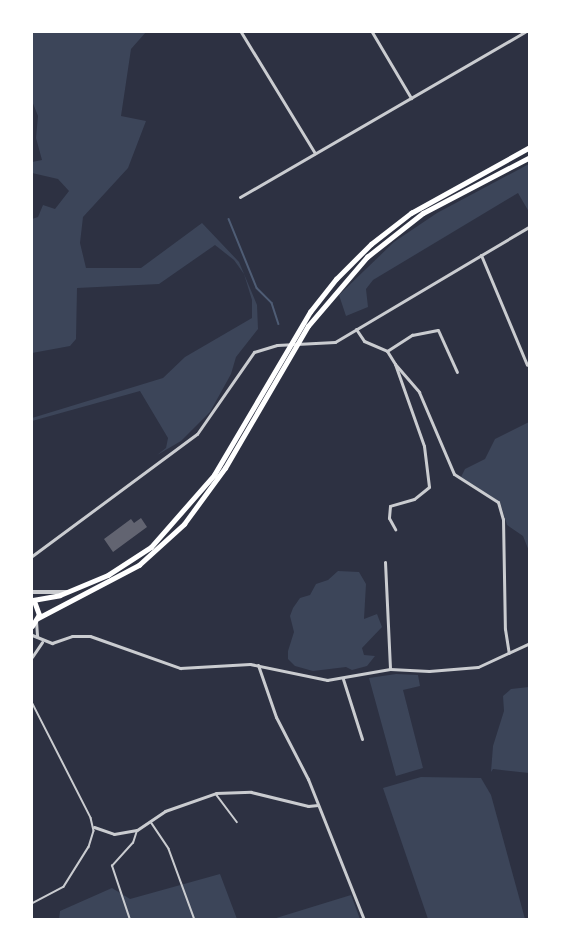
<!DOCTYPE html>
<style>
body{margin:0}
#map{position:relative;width:561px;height:951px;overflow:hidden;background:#2d3142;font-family:Literata,serif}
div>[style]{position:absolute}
.green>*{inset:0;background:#3c4559}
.stream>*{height:1.5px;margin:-0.75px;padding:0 0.75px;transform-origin:0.75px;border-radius:0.75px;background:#4f5d75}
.building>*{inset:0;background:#626471}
.service>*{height:1.5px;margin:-0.75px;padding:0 0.75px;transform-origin:0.75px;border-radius:0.75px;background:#caccd0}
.minor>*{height:3px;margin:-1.5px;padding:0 1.5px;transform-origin:1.5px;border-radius:1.5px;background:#caccd0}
.tertiary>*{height:4px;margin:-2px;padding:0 2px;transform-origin:2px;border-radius:2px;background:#caccd0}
.secondary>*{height:4.5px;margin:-2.25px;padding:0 2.25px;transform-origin:2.25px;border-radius:2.25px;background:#fff}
span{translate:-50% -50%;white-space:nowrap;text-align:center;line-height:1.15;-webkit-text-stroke:4.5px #fff;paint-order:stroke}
.frame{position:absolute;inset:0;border:33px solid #fff;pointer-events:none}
</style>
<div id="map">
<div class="green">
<i style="clip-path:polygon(32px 32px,146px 32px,131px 49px,121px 116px,146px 121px,128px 168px,83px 217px,80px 243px,86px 268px,141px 268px,202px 223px,239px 262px,257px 305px,258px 329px,236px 357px,231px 374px,210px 412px,181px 441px,157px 455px,166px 448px,168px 438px,140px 391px,32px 421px,32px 418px,163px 378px,185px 357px,252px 318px,252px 300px,244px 274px,234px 260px,215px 245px,159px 284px,77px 288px,76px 339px,70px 346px,32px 353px,32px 219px,38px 217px,43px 205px,55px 209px,69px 191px,58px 179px,32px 173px,32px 162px,42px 160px,36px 138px,38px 116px,32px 101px)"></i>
<i style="clip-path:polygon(529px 164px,529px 212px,518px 193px,373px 280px,366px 289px,368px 307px,346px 316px,339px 295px,394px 242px,437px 213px)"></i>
<i style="clip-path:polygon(529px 422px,529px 551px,523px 536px,507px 525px,500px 502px,461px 477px,465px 469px,485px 459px,495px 439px)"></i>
<i style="clip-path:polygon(338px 571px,359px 572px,366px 584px,364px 619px,377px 614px,382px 627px,362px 648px,364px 655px,375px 656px,367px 666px,352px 670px,346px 667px,313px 671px,295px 666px,288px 659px,288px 651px,294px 632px,290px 616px,293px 608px,300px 598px,310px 595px,316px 584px,328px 580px)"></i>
<i style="clip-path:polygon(396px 674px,418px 675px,420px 686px,403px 690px,423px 768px,396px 776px,369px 678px)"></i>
<i style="clip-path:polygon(529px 687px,529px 773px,493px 769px,491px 772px,493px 746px,504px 711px,503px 696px,511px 689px)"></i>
<i style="clip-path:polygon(421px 777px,481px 778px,491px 795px,525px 919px,428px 919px,383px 788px)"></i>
<i style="clip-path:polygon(220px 874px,237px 919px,59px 920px,60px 911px,112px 888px,130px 899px)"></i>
<i style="clip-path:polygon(351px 895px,360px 919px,273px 919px)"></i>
</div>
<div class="stream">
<i style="left:229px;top:219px;width:74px;rotate:67.9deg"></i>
<i style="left:257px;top:288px;width:21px;rotate:45deg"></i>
<i style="left:272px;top:303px;width:22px;rotate:72deg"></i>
</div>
<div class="building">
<i style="clip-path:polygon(141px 518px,147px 527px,113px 552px,104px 539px,131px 519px,134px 523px)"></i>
</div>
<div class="service">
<i style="left:32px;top:702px;width:130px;rotate:63deg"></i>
<i style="left:91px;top:818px;width:13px;rotate:77deg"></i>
<i style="left:94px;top:831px;width:17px;rotate:107deg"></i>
<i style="left:89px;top:847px;width:47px;rotate:122deg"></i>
<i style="left:64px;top:887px;width:36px;rotate:152deg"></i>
<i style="left:216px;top:794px;width:35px;rotate:53deg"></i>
<i style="left:151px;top:822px;width:32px;rotate:56deg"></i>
<i style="left:169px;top:849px;width:76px;rotate:69.9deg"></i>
<i style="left:130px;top:920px;width:57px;rotate:-108.4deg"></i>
<i style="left:112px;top:866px;width:31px;rotate:-48deg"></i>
<i style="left:133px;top:843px;width:13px;rotate:-72deg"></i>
</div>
<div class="minor">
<i style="left:241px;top:32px;width:142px;rotate:58.6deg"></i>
<i style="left:372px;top:32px;width:77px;rotate:59.4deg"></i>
<i style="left:240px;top:197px;width:329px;rotate:-30.1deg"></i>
<i style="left:481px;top:255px;width:119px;rotate:67.3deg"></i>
<i style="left:356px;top:329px;width:14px;rotate:56deg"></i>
<i style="left:364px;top:341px;width:25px;rotate:23deg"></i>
<i style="left:387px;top:351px;width:15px;rotate:58deg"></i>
<i style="left:395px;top:364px;width:87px;rotate:70.5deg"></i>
<i style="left:424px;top:446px;width:41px;rotate:83deg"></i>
<i style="left:429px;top:487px;width:19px;rotate:141deg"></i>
<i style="left:414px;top:499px;width:25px;rotate:164deg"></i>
<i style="left:390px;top:506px;width:12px;rotate:95deg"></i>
<i style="left:389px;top:518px;width:13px;rotate:61deg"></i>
<i style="left:387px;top:351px;width:30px;rotate:-33deg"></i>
<i style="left:412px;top:335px;width:26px;rotate:-11deg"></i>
<i style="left:438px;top:330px;width:46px;rotate:65.7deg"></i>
<i style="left:395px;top:364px;width:37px;rotate:49deg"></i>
<i style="left:419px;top:392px;width:89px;rotate:66.9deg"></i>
<i style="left:454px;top:474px;width:52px;rotate:32.5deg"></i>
<i style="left:498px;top:502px;width:18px;rotate:74deg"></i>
<i style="left:503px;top:519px;width:110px;rotate:89deg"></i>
<i style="left:505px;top:629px;width:24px;rotate:81deg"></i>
<i style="left:32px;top:556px;width:205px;rotate:-36.5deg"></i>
<i style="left:197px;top:434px;width:100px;rotate:-55.2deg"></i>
<i style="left:254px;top:352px;width:24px;rotate:-17deg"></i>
<i style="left:277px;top:345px;width:58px;rotate:-3deg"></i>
<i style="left:335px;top:342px;width:227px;rotate:-30.7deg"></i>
<i style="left:385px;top:562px;width:107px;rotate:87.3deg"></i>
<i style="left:36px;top:621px;width:16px;rotate:86deg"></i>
<i style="left:32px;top:635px;width:22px;rotate:22deg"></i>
<i style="left:52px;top:643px;width:21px;rotate:-19deg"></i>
<i style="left:72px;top:636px;width:18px"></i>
<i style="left:90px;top:636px;width:96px;rotate:19.6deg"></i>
<i style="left:180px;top:668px;width:70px;rotate:-3.3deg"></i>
<i style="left:250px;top:664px;width:79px;rotate:11.7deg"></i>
<i style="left:327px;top:680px;width:64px;rotate:-9.9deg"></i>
<i style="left:390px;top:669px;width:39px;rotate:3deg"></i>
<i style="left:429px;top:671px;width:49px;rotate:-4.7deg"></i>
<i style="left:478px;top:667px;width:57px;rotate:-24.8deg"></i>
<i style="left:32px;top:657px;width:18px;rotate:-56deg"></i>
<i style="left:258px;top:665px;width:55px;rotate:70.9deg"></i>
<i style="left:276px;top:717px;width:70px;rotate:62.7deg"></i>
<i style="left:308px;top:779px;width:152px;rotate:68.3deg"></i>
<i style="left:343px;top:679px;width:63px;rotate:72.4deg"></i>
<i style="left:94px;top:827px;width:21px;rotate:19deg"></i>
<i style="left:114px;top:834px;width:23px;rotate:-10deg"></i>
<i style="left:137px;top:830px;width:34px;rotate:-34deg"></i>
<i style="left:165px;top:811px;width:54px;rotate:-19.4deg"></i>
<i style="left:216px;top:793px;width:35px;rotate:-2deg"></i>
<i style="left:251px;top:792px;width:59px;rotate:13.8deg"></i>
<i style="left:308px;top:806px;width:10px;rotate:-6deg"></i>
</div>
<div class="tertiary">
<i style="left:32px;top:592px;width:35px"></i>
</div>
<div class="secondary">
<i style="left:33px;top:600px;width:27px;rotate:-10deg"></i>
<i style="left:60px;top:595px;width:52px;rotate:-22.6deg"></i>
<i style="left:108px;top:575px;width:51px;rotate:-33.1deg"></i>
<i style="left:151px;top:547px;width:96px;rotate:-48.8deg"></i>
<i style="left:214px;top:475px;width:189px;rotate:-59.5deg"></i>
<i style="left:310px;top:312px;width:42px;rotate:-51.8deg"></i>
<i style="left:336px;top:279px;width:49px;rotate:-45deg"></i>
<i style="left:371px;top:244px;width:51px;rotate:-37.8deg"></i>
<i style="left:411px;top:213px;width:136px;rotate:-29deg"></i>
<i style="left:38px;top:618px;width:114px;rotate:-27.7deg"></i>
<i style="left:139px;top:565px;width:61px;rotate:-42.3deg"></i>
<i style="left:184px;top:524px;width:69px;rotate:-53.8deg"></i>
<i style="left:225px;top:468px;width:164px;rotate:-59.7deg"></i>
<i style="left:308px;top:326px;width:91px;rotate:-49.5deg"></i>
<i style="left:367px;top:257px;width:71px;rotate:-38.2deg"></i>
<i style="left:423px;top:213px;width:121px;rotate:-27.6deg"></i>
<i style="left:32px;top:626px;width:13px;rotate:-58deg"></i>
<i style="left:39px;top:615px;width:15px;rotate:-110deg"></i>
</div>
<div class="frame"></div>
</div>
